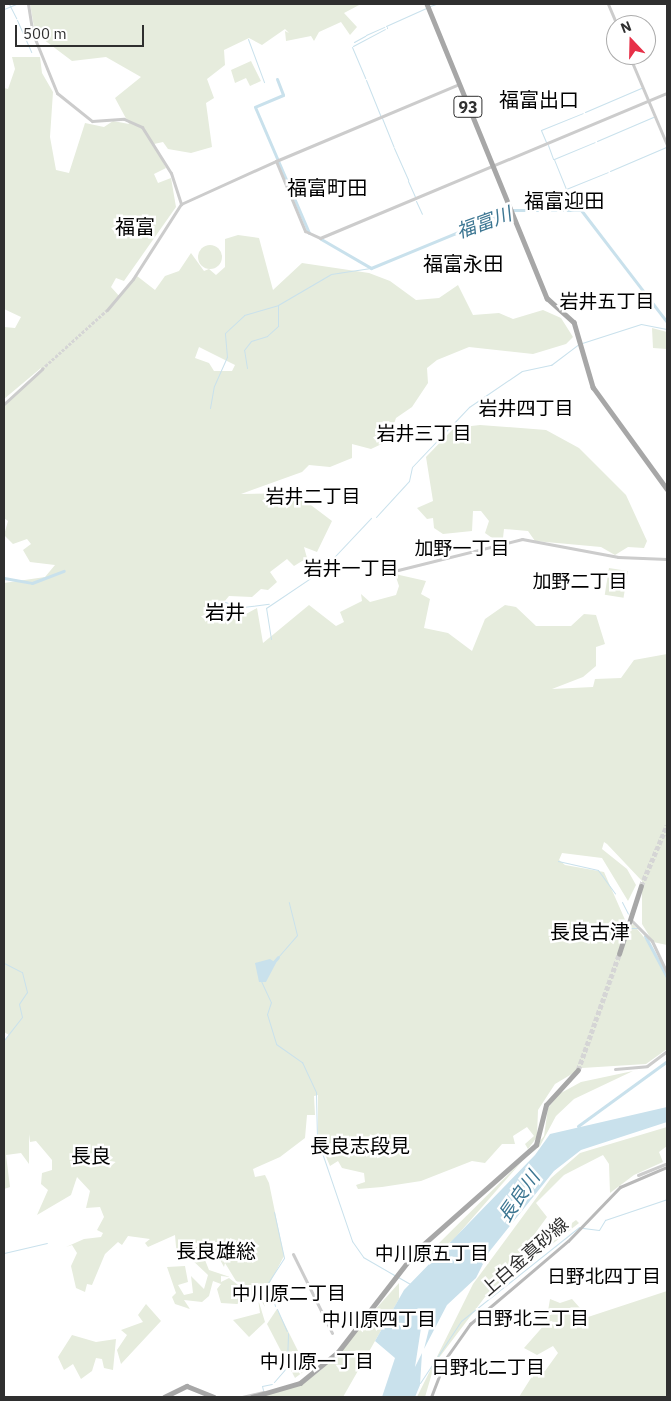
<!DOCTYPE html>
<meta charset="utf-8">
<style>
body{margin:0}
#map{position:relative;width:671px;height:1401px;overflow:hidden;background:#fff;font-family:"IBM Plex Sans","Noto Sans JP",sans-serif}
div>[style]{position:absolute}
.green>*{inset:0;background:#e6ecdd;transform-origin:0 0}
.round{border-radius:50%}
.water>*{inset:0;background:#c9e1ec}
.stream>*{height:1px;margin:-0.5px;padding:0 0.5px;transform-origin:0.5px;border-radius:0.5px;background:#c9e1ec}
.river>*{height:3px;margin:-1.5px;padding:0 1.5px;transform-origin:1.5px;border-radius:1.5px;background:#c9e1ec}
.tertiary-tunnel>*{height:3px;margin-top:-1.5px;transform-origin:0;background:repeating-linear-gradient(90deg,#d5d5d5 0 3px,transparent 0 4.5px)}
.primary-tunnel>*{height:4.5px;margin-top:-2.25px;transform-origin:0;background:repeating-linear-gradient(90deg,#d5d5d5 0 4.5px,transparent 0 6.5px)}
.tertiary>*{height:3px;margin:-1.5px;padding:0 1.5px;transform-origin:1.5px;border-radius:1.5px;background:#ccc}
.secondary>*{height:3px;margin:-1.5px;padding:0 1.5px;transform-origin:1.5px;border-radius:1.5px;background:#b9b9b9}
.primary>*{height:4.5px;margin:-2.25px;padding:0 2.25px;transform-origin:2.25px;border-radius:2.25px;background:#a7a7a7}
span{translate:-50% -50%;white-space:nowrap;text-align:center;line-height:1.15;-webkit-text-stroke:5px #fff;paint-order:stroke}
.shield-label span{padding:1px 4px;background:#fff;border:1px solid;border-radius:4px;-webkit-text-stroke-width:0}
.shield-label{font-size:16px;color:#2f2f2f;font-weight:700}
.street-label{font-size:18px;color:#2f2f2f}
.water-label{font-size:19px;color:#3c7692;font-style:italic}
.neighbourhood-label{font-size:19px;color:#000}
.quarter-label{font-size:20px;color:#000}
.frame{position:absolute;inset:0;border:5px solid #2f2f2f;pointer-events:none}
.north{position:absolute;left:606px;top:15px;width:50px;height:50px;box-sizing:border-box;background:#fff;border:1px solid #acacac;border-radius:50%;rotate:339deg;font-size:14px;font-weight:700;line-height:20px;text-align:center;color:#2f2f2f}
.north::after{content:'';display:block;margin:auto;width:18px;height:22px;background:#e73048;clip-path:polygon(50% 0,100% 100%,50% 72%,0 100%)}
.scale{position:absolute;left:15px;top:25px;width:129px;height:22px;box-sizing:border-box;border:2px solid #2f2f2f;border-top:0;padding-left:6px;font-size:15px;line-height:18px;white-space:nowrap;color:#2f2f2f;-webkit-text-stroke:4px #fff;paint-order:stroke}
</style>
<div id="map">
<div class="green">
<i style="clip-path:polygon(evenodd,30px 4px,361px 4px,344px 13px,357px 27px,350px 35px,341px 22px,319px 32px,314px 41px,311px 36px,286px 41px,285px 31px,289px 33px,285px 29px,262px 45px,249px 38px,224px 50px,225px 65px,207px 79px,214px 98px,206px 103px,212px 147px,191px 153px,168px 149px,163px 142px,154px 144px,166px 168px,154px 174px,158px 183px,171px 178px,176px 207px,124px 281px,116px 278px,111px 287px,120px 297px,137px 276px,155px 290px,165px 276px,179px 271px,191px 253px,204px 271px,209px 269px,216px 275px,225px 267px,225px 239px,238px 235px,259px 238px,273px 290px,302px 263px,369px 273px,390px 281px,416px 300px,439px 298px,458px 285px,473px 315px,499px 313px,513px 319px,543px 310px,561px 318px,573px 337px,566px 344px,533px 354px,469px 347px,437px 360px,427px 368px,428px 383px,412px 407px,396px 418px,388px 441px,371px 449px,352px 444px,352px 458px,330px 467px,309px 465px,302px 472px,241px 494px,295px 493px,332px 521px,317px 552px,304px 547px,307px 558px,294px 566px,287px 559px,270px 572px,277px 582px,268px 590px,261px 589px,252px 597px,229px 596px,224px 602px,235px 620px,257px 608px,263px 643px,309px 605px,336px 626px,344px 622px,340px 612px,362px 601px,361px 594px,370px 602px,396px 595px,399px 586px,395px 574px,426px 581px,421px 594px,430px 599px,424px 628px,448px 633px,472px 651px,485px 619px,505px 605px,516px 607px,536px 626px,571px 626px,584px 614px,596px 615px,605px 644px,596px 647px,596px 666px,583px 677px,552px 689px,593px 687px,595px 679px,621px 678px,634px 660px,667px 654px,667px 945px,653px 942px,642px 924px,642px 881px,607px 844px,604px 842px,602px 849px,627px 869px,636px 885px,628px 901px,602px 858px,562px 853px,559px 860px,565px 865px,604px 872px,626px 922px,623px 932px,633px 924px,652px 947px,667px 978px,667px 1049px,646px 1064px,582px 1068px,555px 1084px,538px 1110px,537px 1137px,528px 1149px,525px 1144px,534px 1136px,527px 1127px,513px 1136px,515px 1144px,502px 1144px,485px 1163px,472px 1161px,421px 1181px,382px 1187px,358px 1189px,356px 1185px,365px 1182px,364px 1173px,342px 1168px,338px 1161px,330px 1166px,318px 1138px,318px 1095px,314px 1096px,315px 1115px,307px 1115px,305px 1138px,280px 1157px,253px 1169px,255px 1177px,265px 1175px,269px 1183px,284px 1256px,265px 1292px,260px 1290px,265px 1307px,255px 1290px,253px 1297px,237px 1304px,221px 1303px,217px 1289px,221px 1284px,213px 1281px,209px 1296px,202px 1302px,184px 1300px,190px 1309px,175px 1304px,172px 1297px,176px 1293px,167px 1267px,185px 1266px,188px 1282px,178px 1285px,184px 1295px,193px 1293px,191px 1276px,204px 1289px,208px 1275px,189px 1257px,177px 1258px,175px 1235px,148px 1247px,145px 1243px,150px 1239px,128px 1236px,122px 1245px,118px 1242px,105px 1254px,92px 1285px,87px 1284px,85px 1292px,76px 1288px,71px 1266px,77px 1253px,72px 1245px,66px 1247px,84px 1239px,101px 1237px,103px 1233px,97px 1230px,104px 1217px,100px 1207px,86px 1208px,90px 1191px,77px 1177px,71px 1195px,37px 1215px,48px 1190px,41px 1184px,42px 1173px,52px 1170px,52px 1160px,36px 1141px,30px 1142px,29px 1134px,29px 1164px,21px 1153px,6px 1155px,10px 1187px,4px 1189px,4px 1042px,9px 1035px,4px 1032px,4px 583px,45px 577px,55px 565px,30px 562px,23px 550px,31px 544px,27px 539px,13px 544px,4px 535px,8px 521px,4px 518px,4px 403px,43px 371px,41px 368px,4px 399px,4px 327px,15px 328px,21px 317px,4px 309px,4px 88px,8px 89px,15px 69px,12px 57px,40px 57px,42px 73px,53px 92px,50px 137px,56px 170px,69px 173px,85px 123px,104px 127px,113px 121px,129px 124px,115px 98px,141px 77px,106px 57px,72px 61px,35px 33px,30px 4px,199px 347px,235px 365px,232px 371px,214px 371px,209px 363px,195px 358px,199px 347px,30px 4px,191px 1242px,212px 1245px,224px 1267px,225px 1263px,236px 1281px,246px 1285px,246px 1291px,229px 1278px,221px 1282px,221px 1276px,230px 1277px,209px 1270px,199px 1245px,194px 1249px,196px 1262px,194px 1261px,194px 1254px,191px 1251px,192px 1255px,180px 1254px,191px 1242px)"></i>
<i style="clip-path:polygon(251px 61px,261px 81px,250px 86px,246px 78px,235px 83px,231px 70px)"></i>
<i class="round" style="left:198px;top:245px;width:24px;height:24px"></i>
<i style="clip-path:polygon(652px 328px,667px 332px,667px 349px,653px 348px)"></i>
<i style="clip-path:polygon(480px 425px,546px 430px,579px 448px,626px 495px,647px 541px,644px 548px,628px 547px,615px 555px,601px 547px,535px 541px,528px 531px,504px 529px,503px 538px,495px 540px,485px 533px,489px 521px,481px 511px,473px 511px,472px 531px,443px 534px,434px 528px,433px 518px,427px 519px,417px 508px,433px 501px,426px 457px,454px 428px)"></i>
<i style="left:609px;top:568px;width:19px;height:27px;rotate:9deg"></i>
<i style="clip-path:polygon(633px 1071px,574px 1099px,556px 1116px,540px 1146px,528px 1156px,544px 1136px,548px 1108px,559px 1094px,581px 1082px)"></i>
<i style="clip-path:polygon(667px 1127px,667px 1146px,659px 1152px,663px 1162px,634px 1175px,610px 1193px,609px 1164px,603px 1155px,564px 1175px,536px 1203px,547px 1217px,528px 1243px,535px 1250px,576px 1220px,579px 1223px,485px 1297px,435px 1363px,425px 1397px,417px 1397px,473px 1284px,551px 1178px,580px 1153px)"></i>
<i style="clip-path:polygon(524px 1159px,454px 1239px,434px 1255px,430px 1252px)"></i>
<i style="clip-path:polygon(399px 1283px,399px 1299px,343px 1397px,255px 1397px,303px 1384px,321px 1370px)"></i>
<i style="clip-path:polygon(667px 1291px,667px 1397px,519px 1397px,536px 1370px,545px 1371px,558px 1353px,553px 1346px,537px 1355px,524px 1348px,546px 1323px,550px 1299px,560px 1303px,572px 1299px,588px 1317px)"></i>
<i style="clip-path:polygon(258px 1299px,265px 1322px,249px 1337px,233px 1320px,260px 1313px)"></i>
<i style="clip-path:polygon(146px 1304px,161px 1321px,121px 1364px,117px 1350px,127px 1335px,121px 1330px,143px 1322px,138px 1315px)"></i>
<i style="clip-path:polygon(277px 1309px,307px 1369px,295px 1378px,267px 1324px)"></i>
<i style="clip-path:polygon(72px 1335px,96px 1342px,116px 1339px,113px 1370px,104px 1368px,102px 1359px,96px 1358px,92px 1371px,81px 1379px,73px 1364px,64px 1370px,58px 1357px)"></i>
</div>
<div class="water">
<i style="clip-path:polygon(270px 959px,276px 963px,266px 982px,259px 982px,255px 963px)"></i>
<i style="clip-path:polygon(667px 1107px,667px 1122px,581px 1150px,554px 1171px,489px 1252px,476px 1278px,447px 1305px,424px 1349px,432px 1317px,421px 1328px,415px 1367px,422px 1353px,420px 1385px,415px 1397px,382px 1397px,395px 1358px,375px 1341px,404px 1290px,535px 1155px,550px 1134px)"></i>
</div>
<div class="stream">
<i style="left:9px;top:4px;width:16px;rotate:63deg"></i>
<i style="left:430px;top:6px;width:6px;rotate:-18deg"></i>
<i style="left:4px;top:9px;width:13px;rotate:-23deg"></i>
<i style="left:17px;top:20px;width:35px;rotate:66deg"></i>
<i style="left:386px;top:26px;width:44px;rotate:-24.2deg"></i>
<i style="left:387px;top:28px;width:1px;rotate:-90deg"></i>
<i style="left:366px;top:35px;width:20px;rotate:-24deg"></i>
<i style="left:248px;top:39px;width:46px;rotate:69.6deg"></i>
<i style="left:354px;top:42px;width:13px;rotate:-29deg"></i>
<i style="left:353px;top:46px;width:36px;rotate:-28deg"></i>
<i style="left:352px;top:47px;width:34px;rotate:67deg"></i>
<i style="left:366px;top:80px;width:38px;rotate:68deg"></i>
<i style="left:585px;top:112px;width:61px;rotate:-23.2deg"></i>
<i style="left:382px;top:118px;width:31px;rotate:68deg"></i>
<i style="left:597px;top:141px;width:61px;rotate:-23.2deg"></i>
<i style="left:546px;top:142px;width:13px;rotate:-113deg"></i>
<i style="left:541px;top:130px;width:45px;rotate:-22deg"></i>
<i style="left:548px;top:145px;width:15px;rotate:70deg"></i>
<i style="left:394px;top:148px;width:35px;rotate:66deg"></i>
<i style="left:610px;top:171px;width:61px;rotate:-23.2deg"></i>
<i style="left:408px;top:181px;width:17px;rotate:66deg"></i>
<i style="left:566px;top:189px;width:32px;rotate:-112deg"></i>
<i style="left:554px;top:159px;width:44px;rotate:-22.5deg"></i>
<i style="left:416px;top:201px;width:14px;rotate:65deg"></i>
<i style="left:574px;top:207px;width:20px;rotate:-114deg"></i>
<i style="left:566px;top:189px;width:45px;rotate:-22deg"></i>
<i style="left:574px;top:209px;width:1px"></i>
<i style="left:582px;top:343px;width:62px;rotate:-17.9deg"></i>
<i style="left:641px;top:324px;width:26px;rotate:11deg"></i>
<i style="left:247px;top:368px;width:18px;rotate:-99deg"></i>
<i style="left:244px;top:350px;width:11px;rotate:-52deg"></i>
<i style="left:251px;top:341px;width:17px;rotate:-17deg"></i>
<i style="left:267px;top:336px;width:15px;rotate:-42deg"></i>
<i style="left:278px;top:326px;width:21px;rotate:-90deg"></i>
<i style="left:278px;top:305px;width:61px;rotate:-30.3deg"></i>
<i style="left:331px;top:274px;width:40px;rotate:-8.5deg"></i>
<i style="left:210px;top:408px;width:22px;rotate:-80deg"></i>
<i style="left:214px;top:386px;width:32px;rotate:-66deg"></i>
<i style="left:227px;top:357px;width:24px;rotate:-95deg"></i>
<i style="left:225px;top:333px;width:26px;rotate:-43deg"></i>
<i style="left:244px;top:315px;width:35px;rotate:-16deg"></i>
<i style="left:376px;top:517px;width:49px;rotate:-47.5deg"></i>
<i style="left:409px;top:481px;width:14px;rotate:-78deg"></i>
<i style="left:412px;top:467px;width:83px;rotate:-46.5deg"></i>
<i style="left:469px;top:407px;width:64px;rotate:-34.2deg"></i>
<i style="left:522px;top:371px;width:30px;rotate:-12deg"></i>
<i style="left:551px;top:365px;width:35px;rotate:-37deg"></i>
<i style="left:225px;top:602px;width:19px;rotate:16deg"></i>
<i style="left:243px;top:607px;width:26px;rotate:-7deg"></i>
<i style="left:271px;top:639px;width:31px;rotate:-99deg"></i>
<i style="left:266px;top:608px;width:66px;rotate:-33.9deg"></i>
<i style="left:321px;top:571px;width:73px;rotate:-46.7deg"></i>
<i style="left:558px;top:861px;width:41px;rotate:12.7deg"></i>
<i style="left:598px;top:870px;width:29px;rotate:54deg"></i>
<i style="left:622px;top:902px;width:13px;rotate:63deg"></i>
<i style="left:630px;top:928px;width:7px"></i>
<i style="left:579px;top:938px;width:47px;rotate:-12.3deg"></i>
<i style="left:278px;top:957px;width:29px;rotate:-49deg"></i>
<i style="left:297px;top:935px;width:34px;rotate:-104deg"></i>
<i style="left:4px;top:963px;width:20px;rotate:27deg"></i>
<i style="left:22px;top:972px;width:21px;rotate:76deg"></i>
<i style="left:27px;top:992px;width:14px;rotate:124deg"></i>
<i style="left:19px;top:1004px;width:13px;rotate:77deg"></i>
<i style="left:22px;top:1017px;width:29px;rotate:128deg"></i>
<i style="left:261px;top:981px;width:23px;rotate:65deg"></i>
<i style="left:271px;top:1002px;width:13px;rotate:108deg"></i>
<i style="left:267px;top:1014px;width:31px;rotate:73deg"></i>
<i style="left:276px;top:1044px;width:32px;rotate:35deg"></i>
<i style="left:302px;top:1062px;width:33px;rotate:65deg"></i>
<i style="left:316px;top:1092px;width:46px;rotate:88.8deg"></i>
<i style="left:317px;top:1138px;width:109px;rotate:71.2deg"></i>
<i style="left:352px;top:1241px;width:19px;rotate:55deg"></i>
<i style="left:363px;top:1257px;width:36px;rotate:30deg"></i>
<i style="left:274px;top:1212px;width:47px;rotate:77.7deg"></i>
<i style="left:284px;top:1258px;width:30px;rotate:123deg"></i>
<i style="left:268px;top:1283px;width:24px;rotate:73deg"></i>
<i style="left:583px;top:1228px;width:16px;rotate:7deg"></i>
<i style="left:599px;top:1230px;width:12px;rotate:-59deg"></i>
<i style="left:605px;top:1220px;width:65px;rotate:-18.7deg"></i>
<i style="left:4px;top:1253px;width:44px;rotate:-13.1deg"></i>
<i style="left:398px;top:1277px;width:14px;rotate:30deg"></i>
<i style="left:277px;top:1309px;width:24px;rotate:66deg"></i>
<i style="left:287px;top:1363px;width:30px;rotate:-88deg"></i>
<i style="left:274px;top:1382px;width:20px;rotate:-49deg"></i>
<i style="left:420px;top:1383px;width:74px;rotate:-56.5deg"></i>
<i style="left:461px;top:1321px;width:151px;rotate:-38.5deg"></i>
<i style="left:263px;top:1390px;width:4px;rotate:-104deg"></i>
<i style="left:262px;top:1386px;width:10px;rotate:-11deg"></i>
<i style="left:265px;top:1396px;width:1px;rotate:90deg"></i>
</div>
<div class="river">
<i style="left:277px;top:79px;width:17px;rotate:69deg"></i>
<i style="left:283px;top:95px;width:30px;rotate:157deg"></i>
<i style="left:255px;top:107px;width:137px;rotate:66.8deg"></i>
<i style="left:321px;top:239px;width:58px;rotate:30.1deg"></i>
<i style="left:371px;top:268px;width:152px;rotate:-22.4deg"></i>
<i style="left:512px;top:210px;width:69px"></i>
<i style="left:581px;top:210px;width:141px;rotate:52.5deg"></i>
<i style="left:4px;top:578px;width:28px;rotate:10deg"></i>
<i style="left:32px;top:583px;width:34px;rotate:-21deg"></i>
<i style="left:645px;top:936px;width:47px;rotate:61.8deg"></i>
<i style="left:272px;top:964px;width:9px;rotate:-49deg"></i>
<i style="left:578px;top:1126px;width:110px;rotate:-36.1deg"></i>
</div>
<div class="tertiary-tunnel">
<i style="left:42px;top:369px;width:88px;rotate:-42.2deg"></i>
</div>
<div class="primary-tunnel">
<i style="left:641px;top:886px;width:66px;rotate:-66.9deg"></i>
<i style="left:578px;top:1070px;width:123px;rotate:-70.5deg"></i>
</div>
<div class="tertiary">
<i style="left:28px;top:4px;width:30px;rotate:81deg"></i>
<i style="left:33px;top:34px;width:64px;rotate:67.9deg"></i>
<i style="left:57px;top:93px;width:45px;rotate:38.7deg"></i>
<i style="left:92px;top:121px;width:32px;rotate:-4deg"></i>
<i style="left:124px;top:119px;width:20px;rotate:24deg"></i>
<i style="left:142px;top:127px;width:54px;rotate:57.8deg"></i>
<i style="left:171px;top:173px;width:33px;rotate:72deg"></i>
<i style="left:608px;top:4px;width:23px;rotate:67deg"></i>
<i style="left:629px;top:55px;width:98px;rotate:67.1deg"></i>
<i style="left:276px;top:161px;width:199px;rotate:-22.8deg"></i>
<i style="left:107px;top:310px;width:40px;rotate:-50deg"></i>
<i style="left:133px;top:279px;width:89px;rotate:-57.4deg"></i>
<i style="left:181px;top:204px;width:104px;rotate:-24.4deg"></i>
<i style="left:276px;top:161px;width:76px;rotate:67.5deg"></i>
<i style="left:305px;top:231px;width:17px;rotate:25deg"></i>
<i style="left:320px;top:238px;width:376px;rotate:-22.7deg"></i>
<i style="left:4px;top:404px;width:52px;rotate:-42.6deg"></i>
<i style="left:398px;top:570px;width:128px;rotate:-14deg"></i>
<i style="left:522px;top:539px;width:98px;rotate:10.6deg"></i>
<i style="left:618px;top:557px;width:49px;rotate:2.3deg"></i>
<i style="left:630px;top:919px;width:31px;rotate:45deg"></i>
<i style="left:652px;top:941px;width:35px;rotate:65deg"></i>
<i style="left:615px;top:1069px;width:32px;rotate:-5deg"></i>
<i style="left:647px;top:1066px;width:25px;rotate:-37deg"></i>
<i style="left:638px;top:1175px;width:31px;rotate:-22deg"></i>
<i style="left:293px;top:1254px;width:88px;rotate:63.7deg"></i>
<i style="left:242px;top:1397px;width:22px;rotate:-13deg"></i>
</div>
<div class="secondary">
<i style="left:431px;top:1397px;width:42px;rotate:-69deg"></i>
<i style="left:446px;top:1358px;width:42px;rotate:-54.8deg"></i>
<i style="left:470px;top:1324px;width:128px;rotate:-40.3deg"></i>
<i style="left:568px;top:1241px;width:75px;rotate:-46.1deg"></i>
<i style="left:620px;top:1187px;width:51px;rotate:-23.1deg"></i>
</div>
<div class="primary">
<i style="left:427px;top:4px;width:318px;rotate:67.8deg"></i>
<i style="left:547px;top:298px;width:36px;rotate:42deg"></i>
<i style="left:574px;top:322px;width:68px;rotate:73.7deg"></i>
<i style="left:593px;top:387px;width:126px;rotate:54deg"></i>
<i style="left:619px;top:954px;width:71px;rotate:-72.1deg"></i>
<i style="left:164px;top:1397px;width:25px;rotate:-26deg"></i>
<i style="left:187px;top:1386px;width:29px;rotate:22deg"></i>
<i style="left:252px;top:1397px;width:50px;rotate:-16.3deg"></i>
<i style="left:300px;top:1383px;width:49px;rotate:-39.2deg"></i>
<i style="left:338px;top:1352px;width:128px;rotate:-52.3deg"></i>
<i style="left:416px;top:1251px;width:160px;rotate:-41.5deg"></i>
<i style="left:536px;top:1145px;width:41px;rotate:-76deg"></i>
<i style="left:546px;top:1105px;width:47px;rotate:-47.6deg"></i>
</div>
<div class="shield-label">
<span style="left:468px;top:107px">93</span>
</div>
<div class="street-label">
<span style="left:525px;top:1257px;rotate:-41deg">上白金真砂線</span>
</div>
<div class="water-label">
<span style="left:484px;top:223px;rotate:-20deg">福富川</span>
<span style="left:519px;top:1197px;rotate:-55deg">長良川</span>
</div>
<div class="neighbourhood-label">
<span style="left:607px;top:302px">岩井五丁目</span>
<span style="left:526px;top:409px">岩井四丁目</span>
<span style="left:424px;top:434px">岩井三丁目</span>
<span style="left:313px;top:497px">岩井二丁目</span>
<span style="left:462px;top:549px">加野一丁目</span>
<span style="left:351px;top:569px">岩井一丁目</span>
<span style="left:580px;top:582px">加野二丁目</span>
<span style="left:432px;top:1254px">中川原五丁目</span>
<span style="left:604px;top:1277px">日野北四丁目</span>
<span style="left:289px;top:1294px">中川原二丁目</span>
<span style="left:532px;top:1319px">日野北三丁目</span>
<span style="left:379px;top:1320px">中川原四丁目</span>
<span style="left:317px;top:1362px">中川原一丁目</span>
<span style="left:488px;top:1368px">日野北二丁目</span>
</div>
<div class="quarter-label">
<span style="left:539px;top:99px">福富出口</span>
<span style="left:327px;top:187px">福富町田</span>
<span style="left:564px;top:200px">福富迎田</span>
<span style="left:135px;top:226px">福富</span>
<span style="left:463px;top:263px">福富永田</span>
<span style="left:225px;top:611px">岩井</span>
<span style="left:590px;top:931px">長良古津</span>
<span style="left:360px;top:1145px">長良志段見</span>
<span style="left:91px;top:1155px">長良</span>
<span style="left:216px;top:1250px">長良雄総</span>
</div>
<div class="frame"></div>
<div class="north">N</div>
<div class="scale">500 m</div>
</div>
